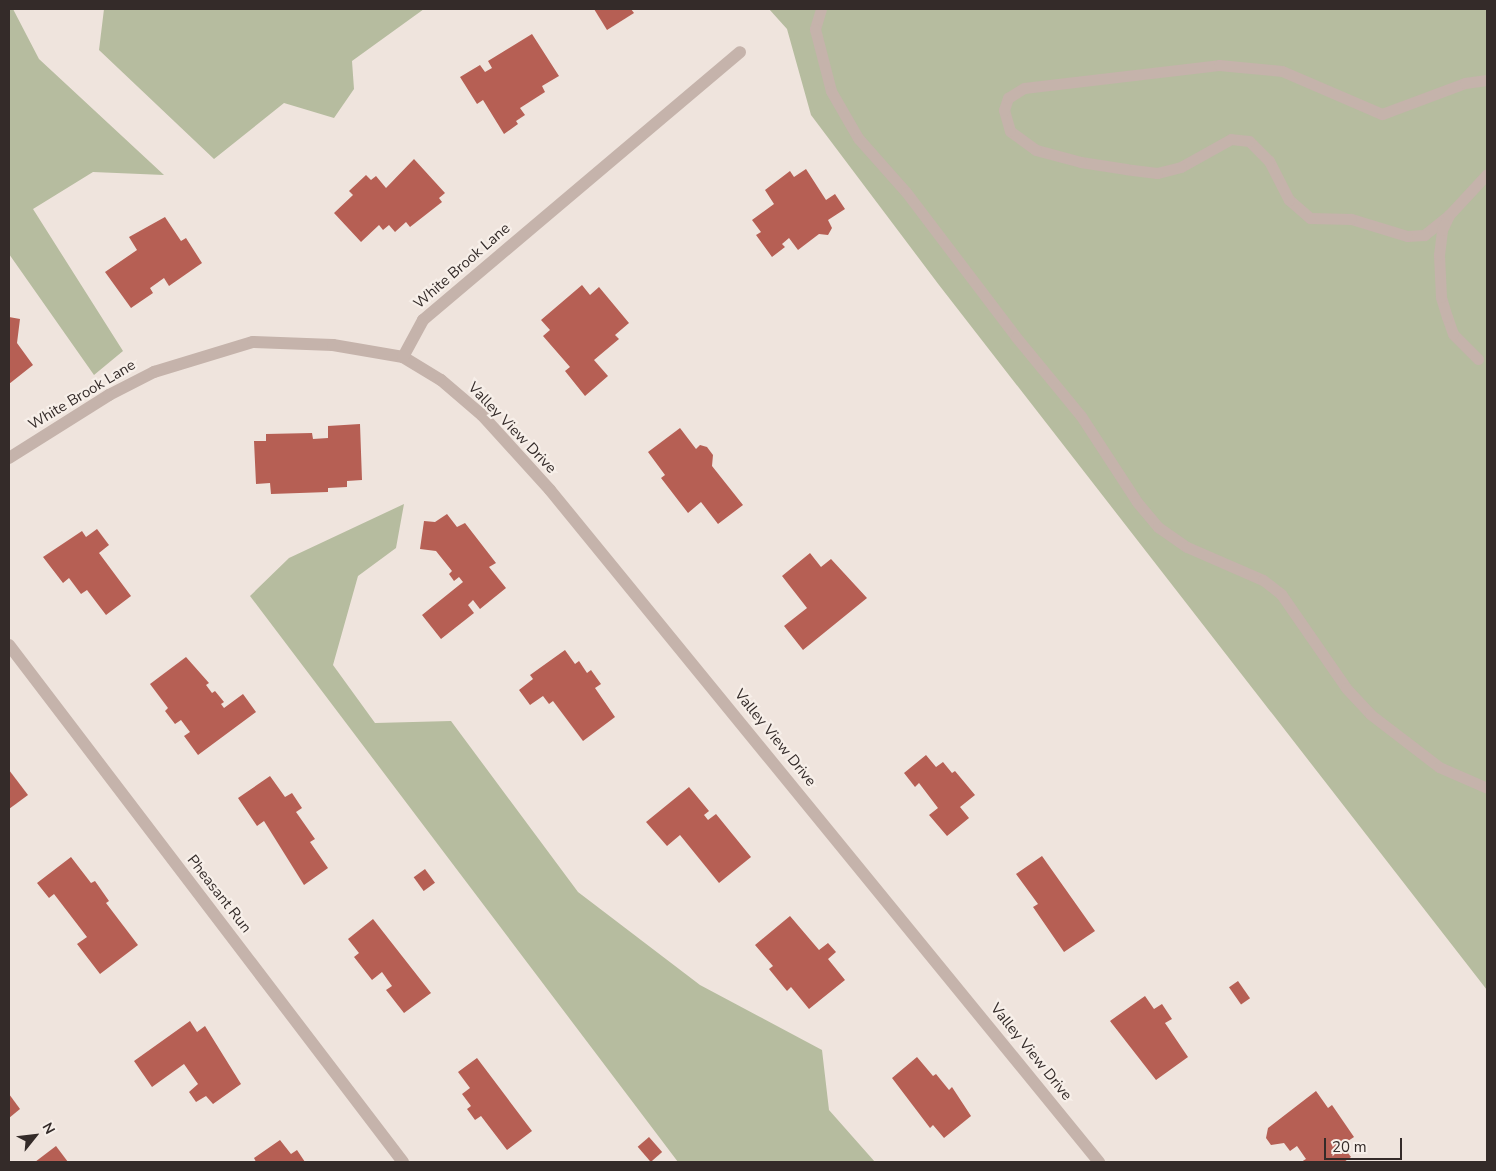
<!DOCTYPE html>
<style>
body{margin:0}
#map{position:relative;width:1496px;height:1171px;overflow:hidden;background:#efe4dd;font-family:"Nunito Sans",sans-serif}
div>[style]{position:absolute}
.green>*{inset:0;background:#b6bc9f}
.building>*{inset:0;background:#b65f54;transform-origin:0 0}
.service>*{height:11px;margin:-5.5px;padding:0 5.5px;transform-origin:5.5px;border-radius:5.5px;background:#c5b3ab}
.minor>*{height:12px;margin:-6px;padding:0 6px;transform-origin:6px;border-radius:6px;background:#c5b3ab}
span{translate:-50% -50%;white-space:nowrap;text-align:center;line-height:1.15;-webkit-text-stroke:4.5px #f7efe9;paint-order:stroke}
.street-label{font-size:15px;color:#342b29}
.frame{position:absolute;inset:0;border:10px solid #342b29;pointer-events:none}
.north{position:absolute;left:10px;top:1111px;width:50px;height:50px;-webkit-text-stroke:4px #f7efe9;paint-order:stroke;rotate:61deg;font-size:14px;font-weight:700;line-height:20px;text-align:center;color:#342b29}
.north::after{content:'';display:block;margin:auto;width:18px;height:22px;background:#342b29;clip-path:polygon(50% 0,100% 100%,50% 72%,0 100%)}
.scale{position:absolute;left:1324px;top:1138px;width:78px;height:22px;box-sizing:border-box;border:2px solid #342b29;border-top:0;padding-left:6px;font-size:15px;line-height:18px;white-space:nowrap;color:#342b29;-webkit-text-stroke:4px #f7efe9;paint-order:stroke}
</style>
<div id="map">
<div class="green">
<i style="clip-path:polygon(9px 9px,13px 9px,39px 59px,164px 175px,93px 172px,33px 209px,123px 351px,94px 375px,9px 254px)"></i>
<i style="clip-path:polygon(104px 9px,424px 9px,352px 61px,354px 89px,334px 118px,284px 103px,214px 159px,99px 50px)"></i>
<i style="clip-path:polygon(769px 9px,1487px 9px,1487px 990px,939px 285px,811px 115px,787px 29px)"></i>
<i style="clip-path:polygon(404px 504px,396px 548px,358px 576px,333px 665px,375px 723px,451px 721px,578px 892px,700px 985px,822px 1050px,829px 1110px,875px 1162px,678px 1162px,250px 596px,289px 558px)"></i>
</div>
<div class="building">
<i style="clip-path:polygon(594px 9px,631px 9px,634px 13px,607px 30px)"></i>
<i style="clip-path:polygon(532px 34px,559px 76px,542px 86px,545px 92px,520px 108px,525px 115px,516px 121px,518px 124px,504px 134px,483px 100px,477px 104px,460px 77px,480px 65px,485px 72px,492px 68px,488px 61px)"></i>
<i style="clip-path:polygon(414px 159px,445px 193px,439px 198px,442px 202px,410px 227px,406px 222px,395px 232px,389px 225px,383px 230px,379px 225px,361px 242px,334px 213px,353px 195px,349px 191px,366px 175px,371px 180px,376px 176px,386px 188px)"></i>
<i style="clip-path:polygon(806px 169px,826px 200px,835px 194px,845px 209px,828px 220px,832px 228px,828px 235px,819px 234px,798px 250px,789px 238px,782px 244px,785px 247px,772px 257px,756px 235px,761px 232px,752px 220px,774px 204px,765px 190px,790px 171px,794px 177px)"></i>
<i style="clip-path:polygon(165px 217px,181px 241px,186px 238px,202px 263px,169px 286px,164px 278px,150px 288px,153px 293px,131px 308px,105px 272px,137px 250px,129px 237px)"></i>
<i style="clip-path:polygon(582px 285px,590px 295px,599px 287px,629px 323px,615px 335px,619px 339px,594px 360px,608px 376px,585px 396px,565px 371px,570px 367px,543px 336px,550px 330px,541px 320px)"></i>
<i style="clip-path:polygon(9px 317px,20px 319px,17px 343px,33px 365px,9px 384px)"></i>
<i style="clip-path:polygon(360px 424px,362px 480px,347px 481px,347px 487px,328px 488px,328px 492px,271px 494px,270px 483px,256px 484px,254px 441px,266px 441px,266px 434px,312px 433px,313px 439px,328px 438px,328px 426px)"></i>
<i style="clip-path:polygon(680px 428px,696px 449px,700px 445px,707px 447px,713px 455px,712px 466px,743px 505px,718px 524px,701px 502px,688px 513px,661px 478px,665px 475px,648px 452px)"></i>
<i style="clip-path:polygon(447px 514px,457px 527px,465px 523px,496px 563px,489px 567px,506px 588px,480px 609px,473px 600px,468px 605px,474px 613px,441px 639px,422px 615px,463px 582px,459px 577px,454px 581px,449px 574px,452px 571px,436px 551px,420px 549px,424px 521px,435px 522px)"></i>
<i style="clip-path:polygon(97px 529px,109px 545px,99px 553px,131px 596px,106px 615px,87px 590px,81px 594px,69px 578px,63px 583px,43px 557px,82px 531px,86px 537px)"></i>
<i style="clip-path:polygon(810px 553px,821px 567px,831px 559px,867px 598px,803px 650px,784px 626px,807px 608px,782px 576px)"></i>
<i style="clip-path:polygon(565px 650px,575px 664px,579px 661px,587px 673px,591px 670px,601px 684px,595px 688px,615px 717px,583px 741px,553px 701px,549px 704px,543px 696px,530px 705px,519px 690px,533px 679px,530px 675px)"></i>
<i style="clip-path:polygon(186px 657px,209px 683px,206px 685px,212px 693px,215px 691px,224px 702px,221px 704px,224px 708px,243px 694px,256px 712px,198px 755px,184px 736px,190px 732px,181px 720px,175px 724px,165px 711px,168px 708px,150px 684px)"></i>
<i style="clip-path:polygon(926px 755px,936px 767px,943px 762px,952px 773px,955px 771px,975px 795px,960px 807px,969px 818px,947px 836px,929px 815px,938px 808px,919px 783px,915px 787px,904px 773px)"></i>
<i style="clip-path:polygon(9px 770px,28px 795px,9px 809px)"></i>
<i style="clip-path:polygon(270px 776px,285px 797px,292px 793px,302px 808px,296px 812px,315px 839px,310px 842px,328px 868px,304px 885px,264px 821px,257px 826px,238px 798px)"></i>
<i style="clip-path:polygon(689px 787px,709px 811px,704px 815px,708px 820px,716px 814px,751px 857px,719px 883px,680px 835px,667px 846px,646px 822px)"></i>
<i style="clip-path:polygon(1042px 856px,1095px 931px,1064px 952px,1033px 907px,1038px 904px,1016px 874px)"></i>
<i style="clip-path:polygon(71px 857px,91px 883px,95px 881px,109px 901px,106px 903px,138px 945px,100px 974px,77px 944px,87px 937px,54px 894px,49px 898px,37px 883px)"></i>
<i style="left:425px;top:869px;width:17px;height:14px;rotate:54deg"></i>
<i style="clip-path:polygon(790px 916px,819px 950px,828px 943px,836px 952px,828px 959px,845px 980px,809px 1009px,791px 987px,787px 991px,769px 969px,773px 966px,755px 945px)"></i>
<i style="clip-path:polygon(373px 919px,431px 993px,404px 1013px,386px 990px,392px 986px,382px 972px,372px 980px,354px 957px,359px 953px,348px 939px)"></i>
<i style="left:1238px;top:981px;width:21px;height:11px;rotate:55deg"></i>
<i style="clip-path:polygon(1145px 996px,1154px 1009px,1162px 1004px,1172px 1019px,1165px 1023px,1188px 1057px,1156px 1080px,1110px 1021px)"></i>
<i style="clip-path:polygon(190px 1021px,197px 1032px,205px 1026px,241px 1084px,213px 1104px,206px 1096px,196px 1102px,189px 1092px,198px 1084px,184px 1064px,152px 1087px,134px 1061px)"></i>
<i style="clip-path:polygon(917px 1057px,933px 1076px,936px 1074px,949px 1090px,952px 1087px,971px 1116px,944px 1138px,933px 1125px,930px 1128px,892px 1078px)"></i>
<i style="clip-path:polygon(477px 1058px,532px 1131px,507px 1150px,481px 1116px,475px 1120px,467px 1109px,471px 1106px,462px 1094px,470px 1088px,458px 1072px)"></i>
<i style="clip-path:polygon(1316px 1091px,1328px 1108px,1332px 1105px,1354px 1137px,1342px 1145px,1351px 1157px,1344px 1162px,1301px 1162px,1306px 1159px,1297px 1146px,1290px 1151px,1284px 1143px,1271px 1145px,1266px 1138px,1268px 1128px)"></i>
<i style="clip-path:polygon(9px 1094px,20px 1109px,9px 1118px)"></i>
<i style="left:649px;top:1137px;width:20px;height:15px;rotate:49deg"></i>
<i style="clip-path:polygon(280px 1140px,291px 1154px,297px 1150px,305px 1162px,256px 1162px,254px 1158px)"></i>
<i style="clip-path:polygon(56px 1146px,68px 1162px,35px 1162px)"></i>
</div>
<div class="service">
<i style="left:821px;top:9px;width:21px;rotate:107deg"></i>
<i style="left:815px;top:29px;width:64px;rotate:75.5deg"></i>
<i style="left:831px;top:91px;width:54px;rotate:60.1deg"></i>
<i style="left:858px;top:138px;width:72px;rotate:48.4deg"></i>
<i style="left:906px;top:192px;width:182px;rotate:52.8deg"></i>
<i style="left:1016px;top:337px;width:102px;rotate:50.6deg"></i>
<i style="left:1081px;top:416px;width:103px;rotate:56.9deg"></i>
<i style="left:1137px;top:502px;width:33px;rotate:50deg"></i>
<i style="left:1158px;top:527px;width:35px;rotate:35deg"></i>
<i style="left:1187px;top:547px;width:83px;rotate:23.5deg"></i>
<i style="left:1263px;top:580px;width:23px;rotate:38deg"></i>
<i style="left:1281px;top:594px;width:114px;rotate:55.3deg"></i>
<i style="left:1346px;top:688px;width:35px;rotate:47deg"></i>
<i style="left:1370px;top:714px;width:87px;rotate:37.5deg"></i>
<i style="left:1439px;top:767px;width:52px;rotate:23.6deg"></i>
<i style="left:1449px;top:215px;width:32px;rotate:141deg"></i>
<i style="left:1424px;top:235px;width:17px;rotate:177deg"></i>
<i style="left:1407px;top:236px;width:59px;rotate:-163.1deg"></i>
<i style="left:1351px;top:219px;width:41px;rotate:-178.6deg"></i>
<i style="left:1310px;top:218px;width:28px;rotate:-139deg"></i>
<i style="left:1289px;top:200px;width:44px;rotate:-117.1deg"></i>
<i style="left:1269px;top:161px;width:28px;rotate:-135deg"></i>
<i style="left:1249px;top:141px;width:18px;rotate:-174deg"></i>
<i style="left:1231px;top:139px;width:57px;rotate:150.8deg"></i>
<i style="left:1181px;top:167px;width:25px;rotate:166deg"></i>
<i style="left:1157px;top:173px;width:31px;rotate:-173deg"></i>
<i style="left:1126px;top:169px;width:46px;rotate:-171.2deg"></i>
<i style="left:1081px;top:162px;width:47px;rotate:-165.1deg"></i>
<i style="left:1036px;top:150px;width:32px;rotate:-144deg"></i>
<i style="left:1010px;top:131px;width:22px;rotate:-106deg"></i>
<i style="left:1004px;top:110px;width:13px;rotate:-72deg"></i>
<i style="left:1008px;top:98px;width:19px;rotate:-32deg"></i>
<i style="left:1024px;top:88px;width:196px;rotate:-6.7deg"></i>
<i style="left:1219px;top:65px;width:63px;rotate:5.4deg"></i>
<i style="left:1282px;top:71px;width:109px;rotate:23.3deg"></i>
<i style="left:1382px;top:114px;width:89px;rotate:-20.5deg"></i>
<i style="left:1465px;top:83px;width:22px;rotate:-8deg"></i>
<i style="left:1478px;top:359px;width:35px;rotate:-135deg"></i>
<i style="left:1453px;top:334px;width:18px;rotate:-109deg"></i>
<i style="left:1447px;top:317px;width:21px;rotate:-107deg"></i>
<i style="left:1441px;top:297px;width:42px;rotate:-92.7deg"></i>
<i style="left:1439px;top:255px;width:25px;rotate:-83deg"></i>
<i style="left:1442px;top:230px;width:17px;rotate:-65deg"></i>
<i style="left:1449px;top:215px;width:56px;rotate:-47.2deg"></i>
</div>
<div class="minor">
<i style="left:403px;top:357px;width:44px;rotate:31.2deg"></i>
<i style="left:441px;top:380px;width:54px;rotate:40.5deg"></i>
<i style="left:482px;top:415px;width:101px;rotate:47.8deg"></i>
<i style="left:550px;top:490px;width:868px;rotate:50.75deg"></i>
<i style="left:9px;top:458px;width:118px;rotate:-32.2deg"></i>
<i style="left:109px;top:395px;width:51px;rotate:-27.1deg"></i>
<i style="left:154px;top:372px;width:103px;rotate:-16.9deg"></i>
<i style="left:253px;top:342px;width:80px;rotate:2.1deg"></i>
<i style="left:333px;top:345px;width:71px;rotate:9.7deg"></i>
<i style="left:403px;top:357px;width:42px;rotate:-61.6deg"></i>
<i style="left:423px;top:320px;width:415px;rotate:-40.2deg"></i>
<i style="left:9px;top:645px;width:650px;rotate:52.69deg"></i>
</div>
<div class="street-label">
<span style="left:462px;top:266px;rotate:-41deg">White Brook Lane</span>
<span style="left:82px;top:395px;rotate:-31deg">White Brook Lane</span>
<span style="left:512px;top:428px;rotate:46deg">Valley View Drive</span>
<span style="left:775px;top:738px;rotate:51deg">Valley View Drive</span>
<span style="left:219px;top:894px;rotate:52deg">Pheasant Run</span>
<span style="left:1031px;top:1052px;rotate:51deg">Valley View Drive</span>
</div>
<div class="frame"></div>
<div class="north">N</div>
<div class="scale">20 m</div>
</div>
